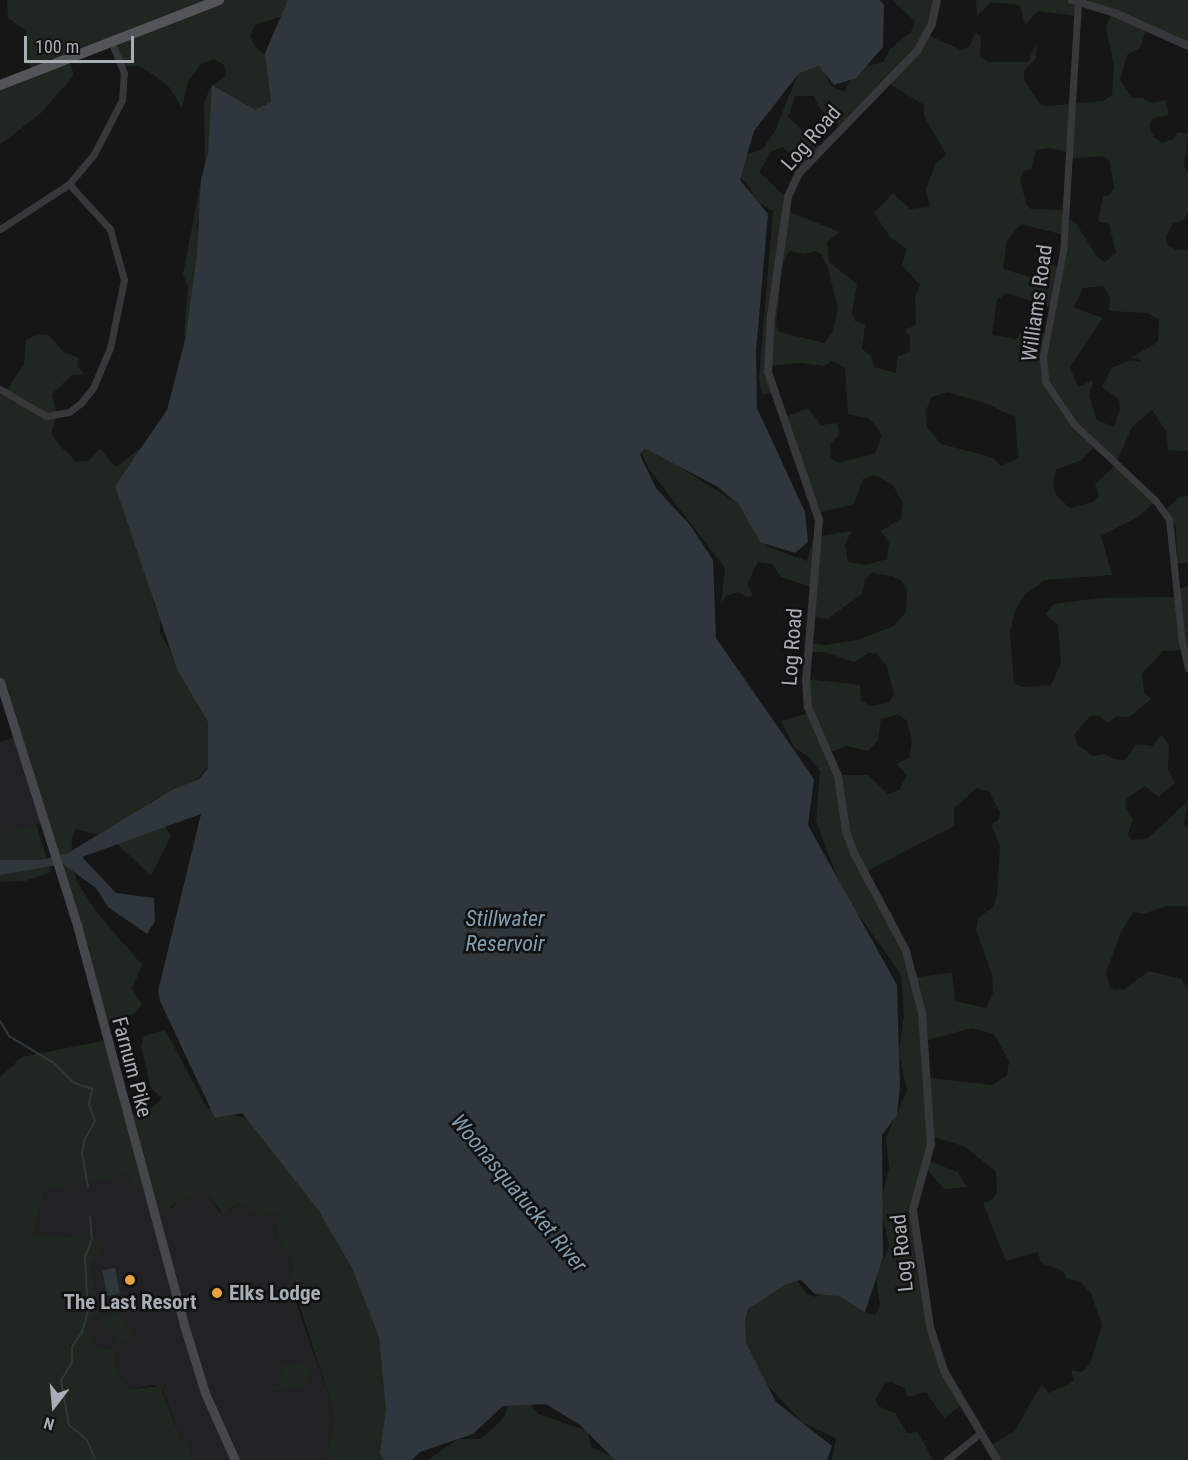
<!DOCTYPE html>
<style>
body{margin:0}
#map{position:relative;width:1188px;height:1460px;overflow:hidden;background:#161617;font-family:"Roboto Condensed",sans-serif}
div>[style]{position:absolute}
.built>*{inset:0;background:#222224}
.green>*{inset:0;background:#202720}
.water>*{inset:0;background:#2f373c;transform-origin:0 0}
.stream>*{height:2px;margin:-1px;padding:0 1px;transform-origin:1px;border-radius:1px;background:#2f373c}
.minor>*{height:7px;margin:-3.5px;padding:0 3.5px;transform-origin:3.5px;border-radius:3.5px;background:#37383c}
.tertiary>*{height:8px;margin:-4px;padding:0 4px;transform-origin:4px;border-radius:4px;background:#37383c}
.secondary>*{height:9px;margin:-4.5px;padding:0 4.5px;transform-origin:4.5px;border-radius:4.5px;background:#45474c}
.primary>*{height:10px;margin:-5px;padding:0 5px;transform-origin:5px;border-radius:5px;background:#53555b}
.dots>*{width:16px;height:16px;translate:-50% -50%;box-sizing:border-box;border:3px solid #111112;border-radius:50%}
span{translate:-50% -50%;white-space:nowrap;text-align:center;line-height:1.15;-webkit-text-stroke:5px #111112;paint-order:stroke}
.street-label{font-size:21px;color:#a8aeb6}
.poi-label{font-size:21px;color:#a8aeb6;font-weight:700}
.left{translate:0 -50%;text-align:left}
.water-label{font-size:22px;color:#829daf;font-style:italic}
.north{position:absolute;left:24px;top:1376px;width:60px;height:60px;-webkit-text-stroke:4px #111112;paint-order:stroke;rotate:196deg;font-size:16px;font-weight:700;line-height:24px;text-align:center;color:#a8aeb6}
.north::after{content:'';display:block;margin:auto;width:21px;height:27px;background:#a8aeb6;clip-path:polygon(50% 0,100% 100%,50% 72%,0 100%)}
.scale{position:absolute;left:24px;top:36px;width:110px;height:27px;box-sizing:border-box;border:3px solid #a8aeb6;border-top:0;padding-left:8px;font-size:18px;line-height:21px;white-space:nowrap;color:#a8aeb6;-webkit-text-stroke:4px #111112;paint-order:stroke}
</style>
<div id="map">
<div class="built">
<i style="clip-path:polygon(15px 737px,44px 823px,0 833px,0 742px)"></i>
<i style="clip-path:polygon(126px 1175px,172px 1208px,180px 1198px,197px 1191px,208px 1195px,220px 1212px,229px 1212px,239px 1203px,259px 1216px,275px 1212px,279px 1218px,276px 1234px,294px 1267px,290px 1285px,332px 1405px,334px 1425px,324px 1460px,193px 1460px,188px 1441px,181px 1440px,162px 1388px,152px 1385px,131px 1389px,122px 1380px,115px 1364px,116px 1350px,98px 1347px,85px 1327px,100px 1313px,91px 1263px,97px 1257px,97px 1239px,33px 1234px,45px 1191px)"></i>
</div>
<div class="green">
<i style="clip-path:polygon(7px 0,297px 0,282px 16px,255px 25px,250px 37px,257px 49px,271px 59px,278px 103px,257px 111px,216px 103px,210px 119px,210px 160px,197px 227px,204px 257px,188px 341px,184px 335px,188px 288px,183px 274px,205px 161px,204px 104px,210px 88px,226px 76px,224px 65px,214px 59px,202px 63px,188px 81px,182px 108px,170px 88px,154px 75px,138px 66px,123px 66px,114px 40px,68px 57px,74px 75px,42px 112px,0 145px,0 82px,31px 69px,24px 53px,26px 30px,8px 18px)"></i>
<i style="clip-path:polygon(evenodd,892px 0,937px 0,928px 35px,961px 50px,969px 47px,976px 32px,981px 37px,980px 57px,989px 62px,1028px 62px,1036px 44px,1036px 58px,1024px 70px,1024px 80px,1041px 105px,1047px 106px,1103px 101px,1112px 95px,1114px 66px,1106px 28px,1111px 14px,1086px 5px,1088px 0,1188px 0,1188px 47px,1147px 27px,1140px 48px,1127px 55px,1120px 80px,1132px 98px,1143px 98px,1152px 103px,1165px 100px,1169px 115px,1153px 118px,1149px 126px,1154px 137px,1162px 143px,1174px 139px,1178px 132px,1188px 134px,1184px 165px,1188px 174px,1188px 212px,1184px 220px,1172px 224px,1166px 237px,1168px 245px,1176px 250px,1188px 250px,1188px 451px,1168px 450px,1166px 431px,1152px 410px,1132px 427px,1116px 463px,1095px 446px,1081px 460px,1056px 470px,1053px 485px,1056px 495px,1070px 508px,1094px 502px,1099px 495px,1095px 484px,1114px 466px,1157px 500px,1138px 517px,1101px 536px,1112px 575px,1044px 580px,1025px 595px,1015px 611px,1010px 632px,1014px 683px,1022px 687px,1051px 685px,1061px 663px,1058px 625px,1045px 614px,1054px 604px,1099px 598px,1177px 597px,1179px 588px,1188px 587px,1188px 668px,1182px 650px,1163px 651px,1142px 674px,1144px 692px,1151px 699px,1129px 717px,1117px 716px,1108px 723px,1099px 715px,1090px 716px,1074px 735px,1078px 745px,1092px 756px,1105px 754px,1114px 759px,1125px 760px,1137px 744px,1152px 746px,1162px 735px,1169px 746px,1168px 769px,1175px 783px,1159px 797px,1145px 786px,1127px 798px,1126px 808px,1133px 819px,1128px 834px,1132px 840px,1147px 839px,1188px 801px,1184px 825px,1188px 829px,1188px 906px,1167px 906px,1143px 914px,1134px 912px,1121px 932px,1106px 973px,1110px 988px,1116px 990px,1124px 989px,1149px 971px,1181px 979px,1188px 991px,1188px 1460px,999px 1460px,990px 1446px,1015px 1431px,1039px 1388px,1042px 1385px,1049px 1393px,1063px 1387px,1074px 1381px,1071px 1370px,1082px 1372px,1090px 1364px,1102px 1325px,1091px 1293px,1079px 1281px,1067px 1279px,1063px 1271px,1041px 1263px,1038px 1252px,1006px 1261px,983px 1203px,991px 1201px,997px 1192px,996px 1171px,963px 1146px,933px 1137px,928px 1161px,958px 1172px,966px 1187px,944px 1189px,926px 1168px,914px 1205px,931px 1325px,947px 1374px,963px 1404px,944px 1418px,926px 1392px,908px 1397px,905px 1388px,891px 1382px,884px 1384px,876px 1399px,878px 1406px,896px 1414px,907px 1433px,918px 1432px,933px 1460px,832px 1460px,836px 1438px,802px 1422px,758px 1375px,737px 1318px,784px 1281px,797px 1281px,807px 1294px,816px 1297px,823px 1293px,849px 1296px,868px 1314px,875px 1315px,880px 1306px,876px 1276px,889px 1247px,880px 1204px,889px 1168px,886px 1138px,907px 1091px,899px 1053px,904px 1015px,901px 974px,844px 895px,816px 821px,820px 771px,809px 757px,795px 748px,781px 721px,809px 713px,807px 679px,860px 685px,861px 700px,870px 706px,888px 703px,894px 694px,887px 667px,876px 653px,868px 653px,854px 662px,824px 652px,809px 652px,809px 643px,826px 645px,857px 640px,894px 626px,906px 612px,907px 590px,902px 581px,892px 576px,872px 573px,865px 579px,862px 594px,827px 619px,812px 616px,814px 588px,781px 577px,772px 564px,758px 562px,747px 584px,753px 596px,746px 597px,738px 592px,726px 596px,721px 604px,725px 568px,649px 469px,639px 447px,642px 443px,741px 506px,768px 547px,807px 561px,814px 537px,852px 531px,845px 544px,848px 562px,866px 565px,887px 559px,889px 543px,881px 531px,901px 519px,903px 503px,893px 485px,874px 475px,863px 479px,854px 504px,817px 513px,783px 418px,808px 408px,821px 425px,837px 423px,840px 434px,830px 444px,831px 458px,839px 463px,875px 453px,882px 435px,870px 419px,848px 414px,845px 368px,832px 361px,824px 366px,801px 363px,769px 366px,772px 392px,762px 395px,759px 379px,773px 211px,752px 198px,751px 189px,737px 173px,748px 154px,763px 149px,775px 131px,799px 71px,821px 66px,831px 86px,844px 92px,856px 69px,883px 62px,890px 49px,911px 32px,915px 21px,892px 0,890px 84px,924px 105px,924px 116px,946px 154px,936px 163px,926px 189px,930px 207px,910px 209px,893px 193px,874px 213px,890px 237px,907px 249px,902px 265px,920px 285px,915px 297px,916px 324px,905px 331px,910px 336px,910px 351px,897px 357px,896px 373px,874px 367px,871px 356px,862px 349px,865px 324px,855px 321px,852px 313px,857px 284px,829px 262px,827px 242px,840px 232px,785px 210px,787px 198px,759px 172px,771px 152px,783px 147px,804px 169px,821px 147px,788px 117px,795px 96px,814px 96px,820px 109px,842px 128px,890px 84px,892px 0,1050px 148px,1067px 152px,1068px 159px,1104px 156px,1110px 161px,1114px 188px,1110px 195px,1103px 197px,1098px 221px,1109px 224px,1116px 253px,1105px 262px,1098px 258px,1075px 222px,1066px 218px,1065px 210px,1031px 209px,1026px 204px,1020px 178px,1024px 171px,1031px 169px,1036px 150px,1050px 148px,892px 0,1021px 224px,1064px 235px,1062px 268px,1046px 264px,1030px 277px,1003px 269px,1007px 240px,1021px 224px,892px 0,789px 251px,804px 254px,815px 251px,822px 255px,828px 268px,838px 309px,832px 333px,824px 343px,779px 332px,776px 327px,782px 266px,789px 251px,892px 0,1104px 286px,1110px 297px,1109px 311px,1148px 313px,1159px 320px,1158px 342px,1130px 358px,1139px 358px,1142px 362px,1130px 360px,1112px 368px,1102px 387px,1119px 399px,1120px 409px,1114px 427px,1097px 420px,1089px 396px,1093px 380px,1078px 387px,1070px 367px,1102px 318px,1074px 307px,1083px 288px,1104px 286px,892px 0,1007px 293px,1052px 308px,1047px 334px,1024px 329px,1016px 339px,992px 335px,997px 300px,1007px 293px,892px 0,947px 392px,985px 403px,1015px 417px,1018px 458px,1001px 466px,994px 458px,941px 444px,927px 427px,926px 410px,932px 397px,947px 392px,892px 0,898px 714px,907px 721px,912px 741px,909px 758px,896px 764px,907px 775px,899px 790px,888px 794px,868px 775px,837px 775px,829px 753px,846px 746px,868px 751px,878px 740px,881px 719px,898px 714px,892px 0,977px 788px,989px 792px,1000px 812px,999px 819px,991px 825px,1000px 846px,997px 896px,993px 907px,978px 918px,976px 930px,992px 974px,993px 993px,986px 1008px,955px 1001px,952px 973px,918px 977px,894px 918px,865px 872px,954px 826px,954px 808px,977px 788px,892px 0,972px 1028px,994px 1034px,1009px 1061px,1007px 1075px,993px 1085px,929px 1078px,927px 1040px,972px 1028px)"></i>
<i style="clip-path:polygon(976px 0,1070px 0,1078px 4px,1076px 16px,1038px 11px,1025px 25px,1020px 5px,991px 2px,977px 16px)"></i>
<i style="clip-path:polygon(38px 334px,48px 335px,64px 352px,79px 358px,78px 367px,85px 374px,72px 375px,52px 394px,57px 415px,51px 434px,59px 445px,77px 462px,88px 461px,100px 449px,116px 467px,142px 447px,149px 573px,153px 603px,160px 614px,160px 633px,180px 667px,211px 684px,214px 760px,195px 781px,150px 802px,171px 836px,151px 876px,111px 838px,76px 829px,72px 838px,71px 861px,77px 882px,99px 915px,142px 965px,132px 989px,142px 1004px,136px 1013px,103px 1024px,0 684px,0 390px,5px 393px,24px 364px,26px 340px)"></i>
<i style="clip-path:polygon(1188px 496px,1188px 563px,1177px 563px,1176px 528px,1166px 510px,1179px 497px)"></i>
<i style="clip-path:polygon(36px 824px,51px 872px,25px 881px,0 882px,0 833px)"></i>
<i style="clip-path:polygon(165px 1030px,207px 1108px,252px 1120px,328px 1215px,378px 1323px,395px 1416px,384px 1460px,324px 1460px,334px 1425px,332px 1405px,298px 1301px,288px 1283px,294px 1267px,276px 1234px,279px 1218px,275px 1212px,259px 1217px,239px 1203px,224px 1215px,208px 1195px,197px 1192px,158px 1213px,131px 1114px,147px 1112px,162px 1098px,151px 1088px,141px 1046px,144px 1036px)"></i>
<i style="clip-path:polygon(107px 1040px,147px 1187px,138px 1189px,126px 1175px,45px 1191px,33px 1234px,97px 1239px,99px 1256px,91px 1263px,100px 1313px,85px 1327px,98px 1347px,116px 1350px,115px 1364px,122px 1380px,131px 1389px,164px 1386px,162px 1391px,181px 1440px,188px 1441px,193px 1460px,0 1460px,0 1077px,22px 1057px)"></i>
<i style="clip-path:polygon(118px 1312px,133px 1337px,119px 1344px,99px 1318px)"></i>
<i style="clip-path:polygon(305px 1362px,312px 1374px,303px 1387px,276px 1391px,271px 1388px,279px 1385px,283px 1365px)"></i>
<i style="clip-path:polygon(528px 1401px,538px 1414px,588px 1431px,591px 1447px,619px 1460px,428px 1460px,458px 1439px,481px 1439px,503px 1419px,510px 1402px)"></i>
</div>
<div class="water">
<i style="clip-path:polygon(288px 0,880px 0,884px 5px,883px 47px,856px 78px,834px 85px,819px 66px,799px 73px,754px 131px,740px 180px,768px 214px,756px 351px,757px 408px,805px 512px,808px 542px,795px 553px,760px 542px,739px 505px,718px 487px,644px 448px,640px 455px,656px 488px,690px 525px,713px 560px,716px 638px,814px 779px,808px 825px,897px 985px,900px 1087px,897px 1115px,882px 1135px,883px 1257px,865px 1312px,839px 1296px,815px 1294px,801px 1280px,786px 1284px,748px 1309px,745px 1320px,746px 1343px,776px 1402px,832px 1446px,827px 1460px,615px 1460px,580px 1425px,546px 1404px,503px 1406px,473px 1434px,420px 1452px,412px 1460px,384px 1460px,380px 1453px,386px 1410px,379px 1337px,352px 1268px,319px 1211px,242px 1113px,215px 1118px,160px 1001px,158px 991px,201px 814px,82px 857px,116px 893px,154px 898px,155px 921px,147px 934px,108px 907px,96px 888px,63px 864px,0 875px,0 860px,42px 860px,68px 853px,172px 790px,199px 779px,208px 768px,208px 722px,177px 669px,115px 486px,167px 410px,186px 336px,197px 254px,201px 179px,208px 154px,212px 85px,255px 110px,271px 102px,265px 53px)"></i>
<i style="left:115px;top:1268px;width:26px;height:13px;rotate:79deg"></i>
</div>
<div class="stream">
<i style="left:0;top:1021px;width:17px;rotate:59deg"></i>
<i style="left:9px;top:1036px;width:52px;rotate:31deg"></i>
<i style="left:54px;top:1063px;width:28px;rotate:45deg"></i>
<i style="left:74px;top:1083px;width:19px;rotate:18deg"></i>
<i style="left:92px;top:1089px;width:16px;rotate:101deg"></i>
<i style="left:89px;top:1105px;width:17px;rotate:69deg"></i>
<i style="left:95px;top:1121px;width:23px;rotate:119deg"></i>
<i style="left:84px;top:1141px;width:12px;rotate:99deg"></i>
<i style="left:82px;top:1153px;width:35px;rotate:80deg"></i>
<i style="left:90px;top:1217px;width:22px;rotate:85deg"></i>
<i style="left:92px;top:1239px;width:19px;rotate:111deg"></i>
<i style="left:85px;top:1257px;width:54px;rotate:86.8deg"></i>
<i style="left:88px;top:1311px;width:22px;rotate:106deg"></i>
<i style="left:82px;top:1332px;width:18px;rotate:124deg"></i>
<i style="left:72px;top:1347px;width:15px;rotate:90deg"></i>
<i style="left:72px;top:1362px;width:22px;rotate:120deg"></i>
<i style="left:61px;top:1381px;width:45px;rotate:79.7deg"></i>
<i style="left:69px;top:1425px;width:23px;rotate:40deg"></i>
<i style="left:87px;top:1440px;width:22px;rotate:68deg"></i>
</div>
<div class="minor">
<i style="left:1078px;top:2px;width:249px;rotate:93.4deg"></i>
<i style="left:1063px;top:251px;width:108px;rotate:100.7deg"></i>
<i style="left:1043px;top:357px;width:24px;rotate:85deg"></i>
<i style="left:1045px;top:381px;width:52px;rotate:56deg"></i>
<i style="left:1074px;top:424px;width:111px;rotate:43.2deg"></i>
<i style="left:1155px;top:500px;width:24px;rotate:54deg"></i>
<i style="left:1169px;top:519px;width:124px;rotate:84deg"></i>
<i style="left:1182px;top:642px;width:27px;rotate:77deg"></i>
<i style="left:69px;top:184px;width:39px;rotate:-50deg"></i>
<i style="left:94px;top:154px;width:61px;rotate:-62.6deg"></i>
<i style="left:122px;top:100px;width:27px;rotate:-86deg"></i>
<i style="left:124px;top:73px;width:32px;rotate:-112deg"></i>
<i style="left:0;top:229px;width:82px;rotate:-33.1deg"></i>
<i style="left:69px;top:184px;width:61px;rotate:47.7deg"></i>
<i style="left:110px;top:229px;width:53px;rotate:74.6deg"></i>
<i style="left:124px;top:280px;width:69px;rotate:101.6deg"></i>
<i style="left:110px;top:348px;width:43px;rotate:113deg"></i>
<i style="left:93px;top:388px;width:19px;rotate:129deg"></i>
<i style="left:81px;top:403px;width:15px;rotate:143deg"></i>
<i style="left:69px;top:412px;width:23px;rotate:170deg"></i>
<i style="left:46px;top:416px;width:53px;rotate:-149.6deg"></i>
<i style="left:947px;top:1460px;width:41px;rotate:-39.1deg"></i>
</div>
<div class="tertiary">
<i style="left:937px;top:0;width:25px;rotate:102deg"></i>
<i style="left:932px;top:24px;width:31px;rotate:119deg"></i>
<i style="left:917px;top:51px;width:170px;rotate:134deg"></i>
<i style="left:799px;top:173px;width:26px;rotate:115deg"></i>
<i style="left:788px;top:197px;width:120px;rotate:98.1deg"></i>
<i style="left:771px;top:316px;width:56px;rotate:93.1deg"></i>
<i style="left:768px;top:372px;width:157px;rotate:71deg"></i>
<i style="left:819px;top:520px;width:161px;rotate:94.6deg"></i>
<i style="left:806px;top:680px;width:27px;rotate:86deg"></i>
<i style="left:808px;top:707px;width:75px;rotate:66.5deg"></i>
<i style="left:838px;top:776px;width:56px;rotate:81.7deg"></i>
<i style="left:846px;top:831px;width:23px;rotate:70deg"></i>
<i style="left:854px;top:853px;width:111px;rotate:62deg"></i>
<i style="left:906px;top:951px;width:64px;rotate:75.5deg"></i>
<i style="left:922px;top:1013px;width:131px;rotate:86.1deg"></i>
<i style="left:931px;top:1144px;width:68px;rotate:105.3deg"></i>
<i style="left:913px;top:1210px;width:118px;rotate:81.7deg"></i>
<i style="left:930px;top:1327px;width:46px;rotate:72.3deg"></i>
<i style="left:944px;top:1371px;width:104px;rotate:59.2deg"></i>
<i style="left:1072px;top:0;width:45px;rotate:16.8deg"></i>
<i style="left:1115px;top:13px;width:80px;rotate:24.3deg"></i>
</div>
<div class="secondary">
<i style="left:0;top:682px;width:255px;rotate:72.4deg"></i>
<i style="left:77px;top:925px;width:414px;rotate:75deg"></i>
<i style="left:184px;top:1325px;width:71px;rotate:72.8deg"></i>
<i style="left:205px;top:1393px;width:73px;rotate:65.9deg"></i>
</div>
<div class="primary">
<i style="left:0;top:85px;width:235px;rotate:-21.2deg"></i>
</div>
<div class="dots">
<i style="left:130px;top:1280px;background:#e6a33f"></i>
<i style="left:217px;top:1293px;background:#e6a33f"></i>
</div>
<div class="street-label">
<span style="left:811px;top:138px;rotate:-49deg">Log Road</span>
<span style="left:1037px;top:303px;rotate:-82deg">Williams Road</span>
<span style="left:792px;top:647px;rotate:-86deg">Log Road</span>
<span style="left:132px;top:1067px;rotate:75deg">Farnum Pike</span>
<span style="left:902px;top:1253px;rotate:-96deg">Log Road</span>
</div>
<div class="poi-label">
<span class="left" style="left:229px;top:1293px">Elks Lodge</span>
<span style="left:130px;top:1302px">The Last Resort</span>
</div>
<div class="water-label">
<span style="left:505px;top:931px">Stillwater<br>Reservoir</span>
<span style="left:519px;top:1193px;rotate:50deg">Woonasquatucket River</span>
</div>
<div class="north">N</div>
<div class="scale">100 m</div>
</div>
